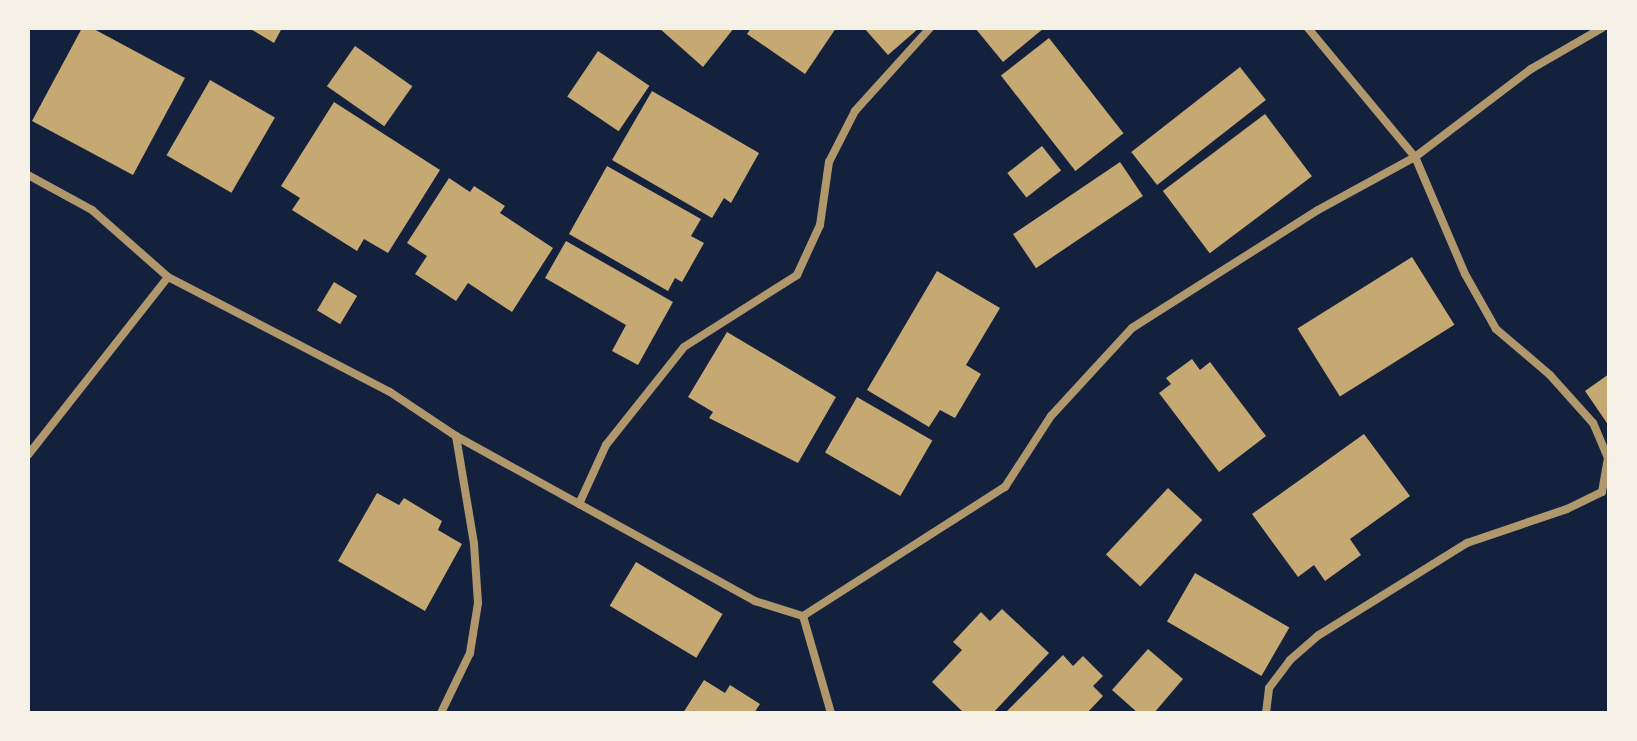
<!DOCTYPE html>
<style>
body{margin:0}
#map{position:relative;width:1637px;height:741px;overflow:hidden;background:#14213d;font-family:Helvetica,sans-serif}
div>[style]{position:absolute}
.building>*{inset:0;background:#c6a872;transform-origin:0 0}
.minor>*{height:8px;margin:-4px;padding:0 4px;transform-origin:4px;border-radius:4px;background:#b1986c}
span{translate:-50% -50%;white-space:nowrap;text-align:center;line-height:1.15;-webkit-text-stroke:6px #f6f1e7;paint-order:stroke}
.frame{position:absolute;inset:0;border:30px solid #f6f1e7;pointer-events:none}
</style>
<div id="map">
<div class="building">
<i style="clip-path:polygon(82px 28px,92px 28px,185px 78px,133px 175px,32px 121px)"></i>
<i style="clip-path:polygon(249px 28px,282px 28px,274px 43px)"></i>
<i style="clip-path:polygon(659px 28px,734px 28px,703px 67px)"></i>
<i style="clip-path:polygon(751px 28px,836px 28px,805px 74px,747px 34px)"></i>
<i style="clip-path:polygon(864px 28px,919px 28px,888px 55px)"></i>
<i style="clip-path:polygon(975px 28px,1044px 28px,1003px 62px)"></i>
<i style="left:1049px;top:38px;width:121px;height:61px;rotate:52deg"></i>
<i style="left:355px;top:46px;width:70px;height:49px;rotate:35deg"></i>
<i style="left:598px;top:51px;width:62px;height:55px;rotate:34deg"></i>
<i style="left:1240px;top:67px;width:42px;height:138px;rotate:52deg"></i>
<i style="left:210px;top:80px;width:75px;height:87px;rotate:30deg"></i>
<i style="clip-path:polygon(652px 91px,759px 153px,731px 203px,724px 198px,712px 218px,612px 160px)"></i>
<i style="clip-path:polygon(334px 102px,440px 170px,388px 253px,364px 239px,357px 251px,292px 210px,300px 198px,281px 186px)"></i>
<i style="left:1265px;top:114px;width:78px;height:128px;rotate:53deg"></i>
<i style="left:1042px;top:146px;width:31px;height:44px;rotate:52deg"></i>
<i style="left:1120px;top:162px;width:41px;height:129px;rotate:56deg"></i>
<i style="clip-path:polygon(607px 166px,701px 219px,691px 236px,704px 243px,682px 282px,675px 278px,668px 291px,569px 234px)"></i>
<i style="clip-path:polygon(449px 178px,470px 192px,474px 186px,505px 206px,500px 213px,553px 248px,512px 312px,468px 283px,456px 301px,415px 274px,427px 256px,407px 243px)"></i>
<i style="clip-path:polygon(566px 241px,673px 302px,638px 365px,612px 351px,626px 325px,545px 278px)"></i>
<i style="left:1412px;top:257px;width:80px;height:135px;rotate:58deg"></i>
<i style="clip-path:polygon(937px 271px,1000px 308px,966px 365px,981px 374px,955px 418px,940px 410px,929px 427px,867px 390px)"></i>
<i style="left:334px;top:282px;width:27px;height:33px;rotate:31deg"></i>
<i style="clip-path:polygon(727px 332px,836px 397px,798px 463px,709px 418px,713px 412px,688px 397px)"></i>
<i style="clip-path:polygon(1192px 359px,1200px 370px,1210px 362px,1266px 436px,1219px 472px,1159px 393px,1171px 384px,1166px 378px)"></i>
<i style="clip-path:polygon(1609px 374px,1609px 426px,1585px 391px)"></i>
<i style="left:857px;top:397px;width:87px;height:64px;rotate:30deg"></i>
<i style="clip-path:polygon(1364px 434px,1410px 496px,1350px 539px,1361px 555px,1325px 581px,1314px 565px,1298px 577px,1252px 514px)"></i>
<i style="left:1168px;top:488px;width:47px;height:91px;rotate:43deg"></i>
<i style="clip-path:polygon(377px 493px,399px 505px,404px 498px,442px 521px,438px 530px,462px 544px,425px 611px,338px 561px)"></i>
<i style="left:636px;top:562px;width:101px;height:51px;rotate:31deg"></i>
<i style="left:1195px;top:573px;width:109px;height:56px;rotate:30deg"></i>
<i style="clip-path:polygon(1002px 609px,1049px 653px,993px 713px,964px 713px,932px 682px,962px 650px,953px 642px,981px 612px,990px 621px)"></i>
<i style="clip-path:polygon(1148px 649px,1183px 679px,1154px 713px,1138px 713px,1112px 690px)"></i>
<i style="clip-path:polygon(1063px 655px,1073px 666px,1083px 656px,1103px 676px,1093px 686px,1103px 696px,1087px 713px,1005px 713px)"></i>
<i style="clip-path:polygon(704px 680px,725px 693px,730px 685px,760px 704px,754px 713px,683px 713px)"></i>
</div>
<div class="minor">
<i style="left:28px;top:175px;width:73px;rotate:28.7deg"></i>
<i style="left:92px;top:210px;width:101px;rotate:41.4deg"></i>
<i style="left:456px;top:436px;width:342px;rotate:28.9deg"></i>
<i style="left:755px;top:601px;width:50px;rotate:17.4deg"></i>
<i style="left:803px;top:616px;width:240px;rotate:-32.6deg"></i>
<i style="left:1005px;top:487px;width:85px;rotate:-57.1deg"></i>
<i style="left:1051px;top:416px;width:120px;rotate:-47.4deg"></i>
<i style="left:1132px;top:328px;width:220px;rotate:-32.4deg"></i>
<i style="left:1318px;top:210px;width:111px;rotate:-28.7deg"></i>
<i style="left:1415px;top:157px;width:146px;rotate:-37.2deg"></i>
<i style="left:1531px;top:69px;width:82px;rotate:-30deg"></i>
<i style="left:28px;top:455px;width:226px;rotate:-51.8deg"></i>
<i style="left:168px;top:277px;width:250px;rotate:27.4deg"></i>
<i style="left:390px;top:392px;width:79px;rotate:33.7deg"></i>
<i style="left:456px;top:436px;width:109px;rotate:80.5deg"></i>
<i style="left:474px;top:544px;width:59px;rotate:86.1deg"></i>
<i style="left:478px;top:603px;width:51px;rotate:99.1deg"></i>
<i style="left:470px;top:653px;width:67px;rotate:115.8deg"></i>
<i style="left:579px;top:504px;width:65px;rotate:-65.4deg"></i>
<i style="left:606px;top:445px;width:125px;rotate:-51.5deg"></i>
<i style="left:684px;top:347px;width:134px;rotate:-32.5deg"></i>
<i style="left:797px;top:275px;width:55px;rotate:-65.3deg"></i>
<i style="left:820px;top:225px;width:64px;rotate:-81.9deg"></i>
<i style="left:829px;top:162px;width:57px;rotate:-63deg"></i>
<i style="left:855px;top:111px;width:112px;rotate:-47.9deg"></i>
<i style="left:803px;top:616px;width:101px;rotate:73.9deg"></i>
<i style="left:1266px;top:713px;width:25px;rotate:-83deg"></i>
<i style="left:1269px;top:688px;width:35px;rotate:-53deg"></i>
<i style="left:1290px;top:660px;width:38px;rotate:-41deg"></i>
<i style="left:1319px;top:635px;width:174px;rotate:-31.9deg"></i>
<i style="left:1467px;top:543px;width:106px;rotate:-18.8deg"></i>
<i style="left:1567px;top:509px;width:39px;rotate:-26deg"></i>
<i style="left:1602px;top:492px;width:35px;rotate:-80deg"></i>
<i style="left:1608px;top:458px;width:38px;rotate:-113deg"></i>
<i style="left:1593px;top:423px;width:64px;rotate:-131.9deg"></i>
<i style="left:1550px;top:375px;width:71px;rotate:-139.6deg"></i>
<i style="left:1496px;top:329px;width:63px;rotate:-119.4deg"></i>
<i style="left:1465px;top:274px;width:127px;rotate:-113.1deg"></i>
<i style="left:1415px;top:157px;width:168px;rotate:-129.7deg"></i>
</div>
<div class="frame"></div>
</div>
